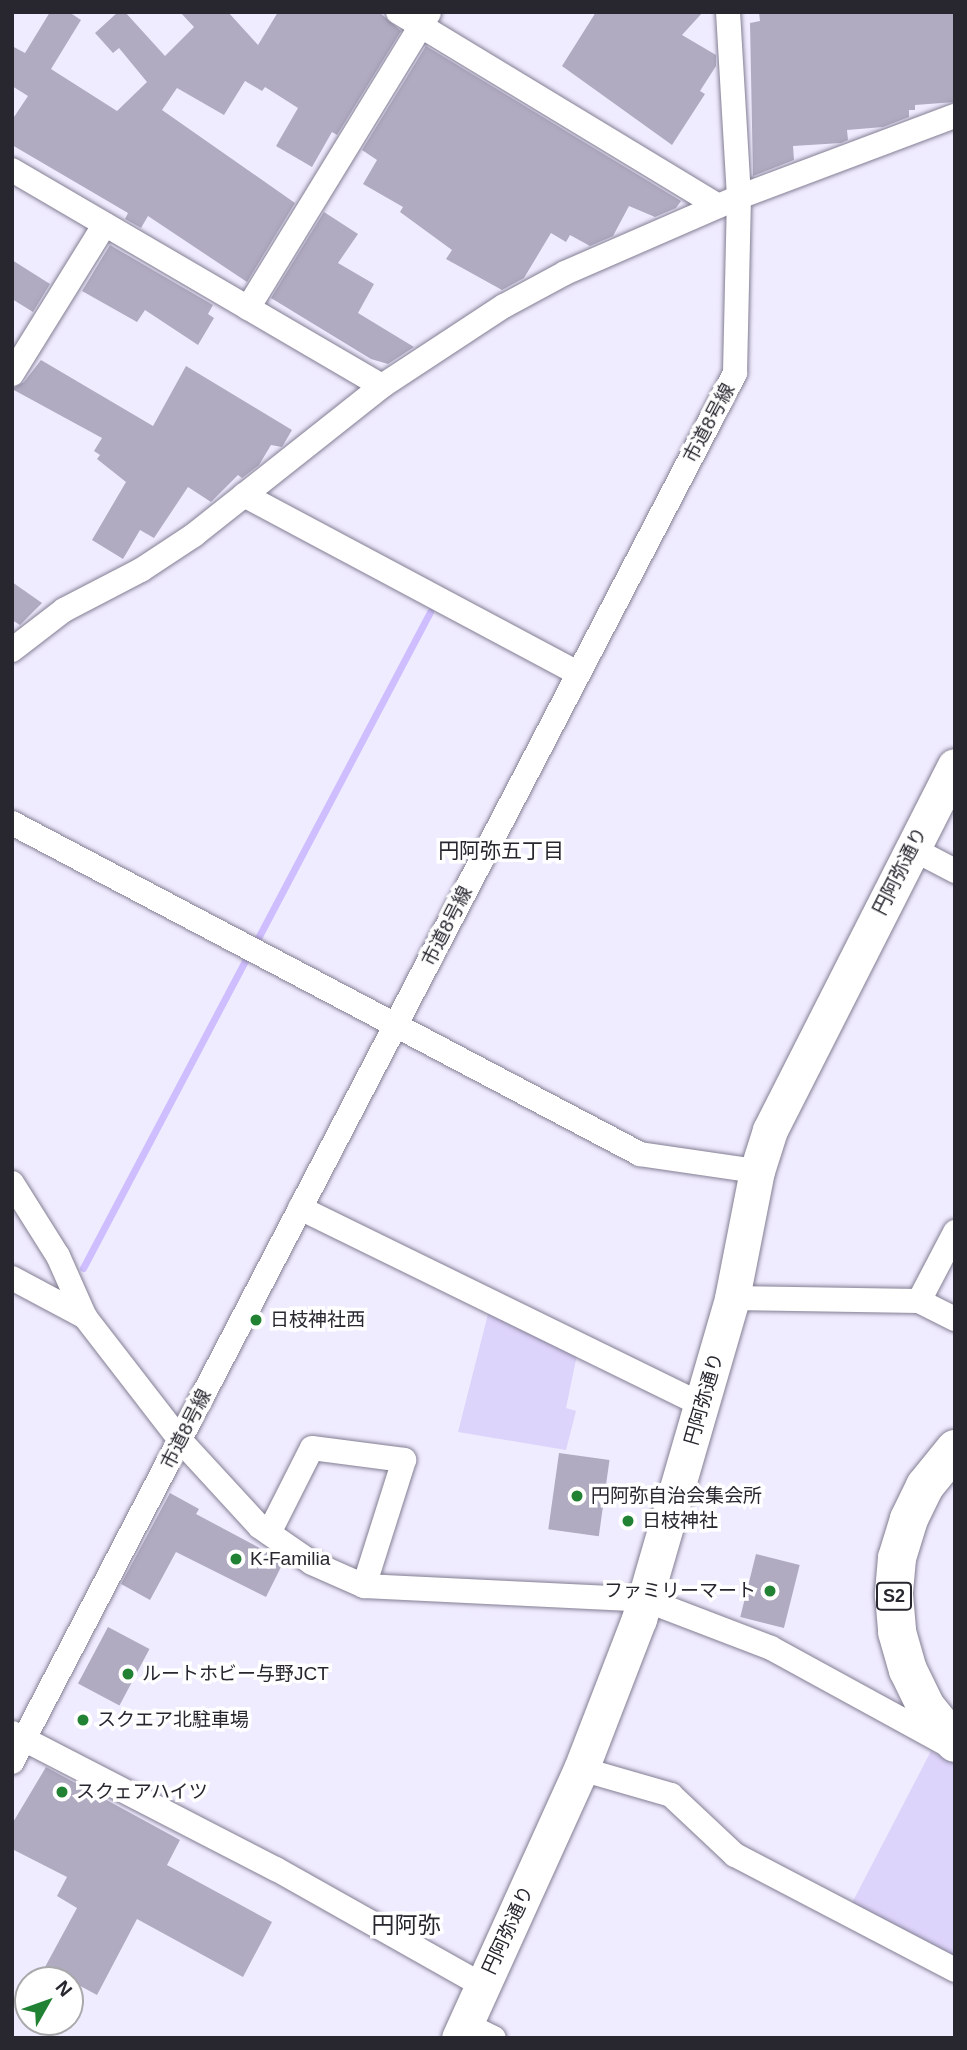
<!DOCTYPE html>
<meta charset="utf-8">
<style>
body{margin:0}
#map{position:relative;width:967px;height:2050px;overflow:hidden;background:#f0ecff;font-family:Arial,"Noto Sans JP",sans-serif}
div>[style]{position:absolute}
.green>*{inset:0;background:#ddd4fb}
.stream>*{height:7px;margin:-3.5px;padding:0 3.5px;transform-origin:3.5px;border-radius:3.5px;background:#cfbeff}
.building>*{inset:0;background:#b0abc1;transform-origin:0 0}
.roads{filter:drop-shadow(0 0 2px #837e93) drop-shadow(0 0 2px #837e93)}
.street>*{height:24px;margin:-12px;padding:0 12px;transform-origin:12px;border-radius:12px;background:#fff}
.secondary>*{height:35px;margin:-17.5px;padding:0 17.5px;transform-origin:17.5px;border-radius:17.5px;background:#fff}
.highway>*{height:38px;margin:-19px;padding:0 19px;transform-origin:19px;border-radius:19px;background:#fff}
.dots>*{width:19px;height:19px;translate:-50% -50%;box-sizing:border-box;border:4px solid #fff;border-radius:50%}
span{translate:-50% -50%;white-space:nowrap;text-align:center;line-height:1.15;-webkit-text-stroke:7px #fff;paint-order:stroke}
.shield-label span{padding:2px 5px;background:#fff;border:2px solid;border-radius:5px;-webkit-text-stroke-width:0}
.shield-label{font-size:18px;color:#28262e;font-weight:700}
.street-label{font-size:19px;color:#28262e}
.poi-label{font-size:19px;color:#28262e}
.left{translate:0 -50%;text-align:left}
.right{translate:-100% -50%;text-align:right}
.neighbourhood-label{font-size:21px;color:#28262e}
.quarter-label{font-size:23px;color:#28262e}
.frame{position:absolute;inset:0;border:14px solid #28262e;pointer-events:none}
.north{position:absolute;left:14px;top:1966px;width:70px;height:70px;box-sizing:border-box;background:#fff;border:2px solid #a9a8ab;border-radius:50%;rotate:50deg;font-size:19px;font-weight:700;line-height:28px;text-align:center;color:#28262e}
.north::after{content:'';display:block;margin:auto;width:24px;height:32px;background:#218234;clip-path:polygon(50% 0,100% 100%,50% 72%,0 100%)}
</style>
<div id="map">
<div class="green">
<i style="clip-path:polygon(489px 1310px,577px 1355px,566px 1408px,576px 1411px,566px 1450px,458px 1432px)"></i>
<i style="clip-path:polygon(931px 1751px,955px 1764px,955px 1957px,852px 1903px)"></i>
</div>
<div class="stream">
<i style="left:257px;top:940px;width:371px;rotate:-62.2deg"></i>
<i style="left:83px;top:1268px;width:349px;rotate:-62.2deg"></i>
</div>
<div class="building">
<i style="clip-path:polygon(50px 12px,69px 12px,81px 20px,51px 69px,117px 111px,147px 82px,119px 48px,113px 53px,95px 33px,118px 12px,125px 12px,165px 56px,194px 27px,180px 12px,228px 12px,258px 45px,278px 12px,379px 12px,401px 31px,337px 135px,332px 132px,312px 167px,276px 146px,298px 108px,265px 87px,262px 91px,245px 81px,224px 115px,177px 88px,162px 110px,295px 203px,247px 282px,148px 216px,141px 228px,125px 219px,128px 213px,12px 145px,12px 120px,28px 96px,12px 86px,12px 46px,25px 53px)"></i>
<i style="clip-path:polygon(596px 12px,703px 12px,682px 35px,716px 55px,716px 66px,700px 91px,705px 94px,672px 145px,562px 66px)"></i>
<i style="clip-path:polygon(759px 12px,955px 12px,955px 102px,915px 105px,915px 110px,909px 110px,909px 117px,883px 127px,847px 130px,848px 140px,841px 143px,793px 146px,794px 160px,753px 176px,750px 23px,760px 21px)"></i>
<i style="clip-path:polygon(426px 46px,681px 201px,676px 208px,655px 217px,629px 206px,613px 236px,590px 246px,570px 235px,566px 242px,551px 233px,524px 278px,502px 290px,446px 259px,452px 250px,400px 212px,403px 207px,363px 184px,377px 160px,362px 150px)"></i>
<i style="clip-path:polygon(324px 212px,358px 234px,338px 263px,374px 284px,358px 313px,414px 347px,388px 364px,371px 359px,271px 298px)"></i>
<i style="clip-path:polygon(110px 245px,213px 305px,208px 314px,214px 318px,198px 345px,145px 310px,137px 322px,82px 291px)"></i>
<i style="clip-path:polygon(12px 260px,50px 284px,33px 312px,12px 299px)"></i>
<i style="clip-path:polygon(41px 360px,153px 426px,186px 366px,292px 430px,282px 447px,271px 445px,259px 465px,242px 478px,238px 475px,211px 502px,188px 487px,154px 538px,140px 530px,123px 559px,92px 540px,126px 482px,97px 459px,100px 455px,94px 451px,102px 438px,12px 389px,24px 382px)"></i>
<i style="clip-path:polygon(12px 582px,42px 603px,20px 625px,12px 620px)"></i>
<i style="left:559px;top:1453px;width:51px;height:77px;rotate:8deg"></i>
<i style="clip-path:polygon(170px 1493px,199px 1509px,196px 1514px,284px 1561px,266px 1597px,176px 1552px,150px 1600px,121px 1584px)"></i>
<i style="left:756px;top:1554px;width:45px;height:65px;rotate:14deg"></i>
<i style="left:108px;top:1627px;width:47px;height:64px;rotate:28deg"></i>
<i style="clip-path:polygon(46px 1767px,180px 1840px,167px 1865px,272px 1922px,243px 1977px,137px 1919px,97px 1995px,45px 1967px,77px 1908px,57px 1896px,67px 1877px,12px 1849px,12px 1824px)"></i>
</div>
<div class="roads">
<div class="street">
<i style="left:398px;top:12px;width:374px;rotate:31.2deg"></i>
<i style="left:12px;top:170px;width:428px;rotate:30.3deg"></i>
<i style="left:248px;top:308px;width:346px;rotate:-58.5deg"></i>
<i style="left:12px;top:374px;width:176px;rotate:-58.2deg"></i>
<i style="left:244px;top:495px;width:378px;rotate:28.1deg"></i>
<i style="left:12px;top:650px;width:66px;rotate:-37.6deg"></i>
<i style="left:64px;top:610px;width:87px;rotate:-27.5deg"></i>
<i style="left:141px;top:570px;width:64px;rotate:-33.4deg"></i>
<i style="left:194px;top:535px;width:240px;rotate:-38.4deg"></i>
<i style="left:382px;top:386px;width:146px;rotate:-33.3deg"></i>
<i style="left:504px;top:306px;width:69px;rotate:-28.4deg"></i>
<i style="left:565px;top:273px;width:190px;rotate:-23.6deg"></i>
<i style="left:739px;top:197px;width:231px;rotate:-20.6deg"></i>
<i style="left:12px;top:823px;width:710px;rotate:27.79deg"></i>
<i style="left:640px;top:1154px;width:118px;rotate:8.3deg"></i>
<i style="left:911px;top:848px;width:50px;rotate:27.6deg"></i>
<i style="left:12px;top:1183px;width:86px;rotate:57.8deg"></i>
<i style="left:58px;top:1256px;width:67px;rotate:66.1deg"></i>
<i style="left:85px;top:1317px;width:155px;rotate:52.3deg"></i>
<i style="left:180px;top:1440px;width:118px;rotate:47.4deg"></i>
<i style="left:260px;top:1527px;width:63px;rotate:34.7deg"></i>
<i style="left:312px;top:1563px;width:57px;rotate:23.9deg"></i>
<i style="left:364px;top:1586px;width:267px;rotate:2.8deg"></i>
<i style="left:631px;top:1599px;width:29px;rotate:12deg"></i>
<i style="left:659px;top:1605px;width:120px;rotate:21deg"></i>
<i style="left:771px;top:1648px;width:202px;rotate:28.7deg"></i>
<i style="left:300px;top:1208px;width:449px;rotate:26.1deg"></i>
<i style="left:12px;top:1278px;width:83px;rotate:28.1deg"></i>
<i style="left:732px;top:1298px;width:187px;rotate:0.9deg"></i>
<i style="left:919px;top:1301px;width:40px;rotate:26.6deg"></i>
<i style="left:919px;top:1301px;width:78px;rotate:-62.4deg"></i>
<i style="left:269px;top:1533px;width:95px;rotate:-63.2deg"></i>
<i style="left:312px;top:1448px;width:93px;rotate:7.4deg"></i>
<i style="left:404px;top:1460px;width:132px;rotate:107.6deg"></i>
<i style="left:12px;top:1733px;width:297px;rotate:27.3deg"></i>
<i style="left:276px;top:1869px;width:236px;rotate:29.4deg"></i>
<i style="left:12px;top:1762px;width:1566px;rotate:-62.5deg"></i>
<i style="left:735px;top:373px;width:176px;rotate:-88.7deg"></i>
<i style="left:739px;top:197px;width:185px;rotate:-93.4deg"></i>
<i style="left:581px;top:1769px;width:94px;rotate:16.1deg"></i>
<i style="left:671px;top:1795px;width:88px;rotate:43.2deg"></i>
<i style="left:735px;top:1855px;width:248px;rotate:27.6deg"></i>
<i style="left:465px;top:2024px;width:32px;rotate:26deg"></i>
</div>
<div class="secondary">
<i style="left:459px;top:2038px;width:295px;rotate:-65.6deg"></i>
<i style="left:581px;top:1769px;width:161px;rotate:-68.9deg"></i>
<i style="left:639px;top:1619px;width:334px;rotate:-73.8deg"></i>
<i style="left:732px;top:1298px;width:129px;rotate:-78.9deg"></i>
<i style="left:757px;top:1171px;width:43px;rotate:-72.4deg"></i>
<i style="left:770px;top:1130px;width:408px;rotate:-63.1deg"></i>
</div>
<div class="highway">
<i style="left:955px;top:1449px;width:48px;rotate:129deg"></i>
<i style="left:925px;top:1486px;width:37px;rotate:116deg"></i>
<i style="left:909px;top:1519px;width:41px;rotate:107.1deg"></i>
<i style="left:897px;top:1558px;width:37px;rotate:95deg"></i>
<i style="left:894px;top:1595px;width:37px;rotate:85deg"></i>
<i style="left:897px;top:1632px;width:40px;rotate:74deg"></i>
<i style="left:908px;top:1670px;width:41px;rotate:64.1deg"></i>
<i style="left:926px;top:1707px;width:46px;rotate:51.1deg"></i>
</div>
</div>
<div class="dots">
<i style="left:256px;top:1320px;background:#218234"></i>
<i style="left:577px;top:1496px;background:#218234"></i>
<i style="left:628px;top:1521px;background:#218234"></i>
<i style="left:236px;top:1559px;background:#218234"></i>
<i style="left:770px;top:1591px;background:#218234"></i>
<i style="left:128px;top:1674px;background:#218234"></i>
<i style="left:83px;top:1720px;background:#218234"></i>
<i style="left:62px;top:1792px;background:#218234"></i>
</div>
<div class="shield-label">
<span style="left:894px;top:1596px">S2</span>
</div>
<div class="street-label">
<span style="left:709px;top:423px;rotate:-62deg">市道8号線</span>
<span style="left:900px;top:871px;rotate:-63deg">円阿弥通り</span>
<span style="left:447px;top:926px;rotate:-63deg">市道8号線</span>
<span style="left:704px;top:1399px;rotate:-74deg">円阿弥通り</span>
<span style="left:186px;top:1429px;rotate:-63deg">市道8号線</span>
<span style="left:508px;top:1930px;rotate:-65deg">円阿弥通り</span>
</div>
<div class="poi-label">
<span class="left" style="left:270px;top:1320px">日枝神社西</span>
<span class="left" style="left:591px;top:1496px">円阿弥自治会集会所</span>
<span class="left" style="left:642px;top:1521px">日枝神社</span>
<span class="left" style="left:250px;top:1559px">K-Familia</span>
<span class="right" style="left:756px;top:1591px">ファミリーマート</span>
<span class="left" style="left:142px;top:1674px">ルートホビー与野JCT</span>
<span class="left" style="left:97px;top:1720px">スクエア北駐車場</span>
<span class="left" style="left:76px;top:1792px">スクェアハイツ</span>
</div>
<div class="neighbourhood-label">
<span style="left:501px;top:851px">円阿弥五丁目</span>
</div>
<div class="quarter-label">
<span style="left:406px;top:1925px">円阿弥</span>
</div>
<div class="frame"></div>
<div class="north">N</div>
</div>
